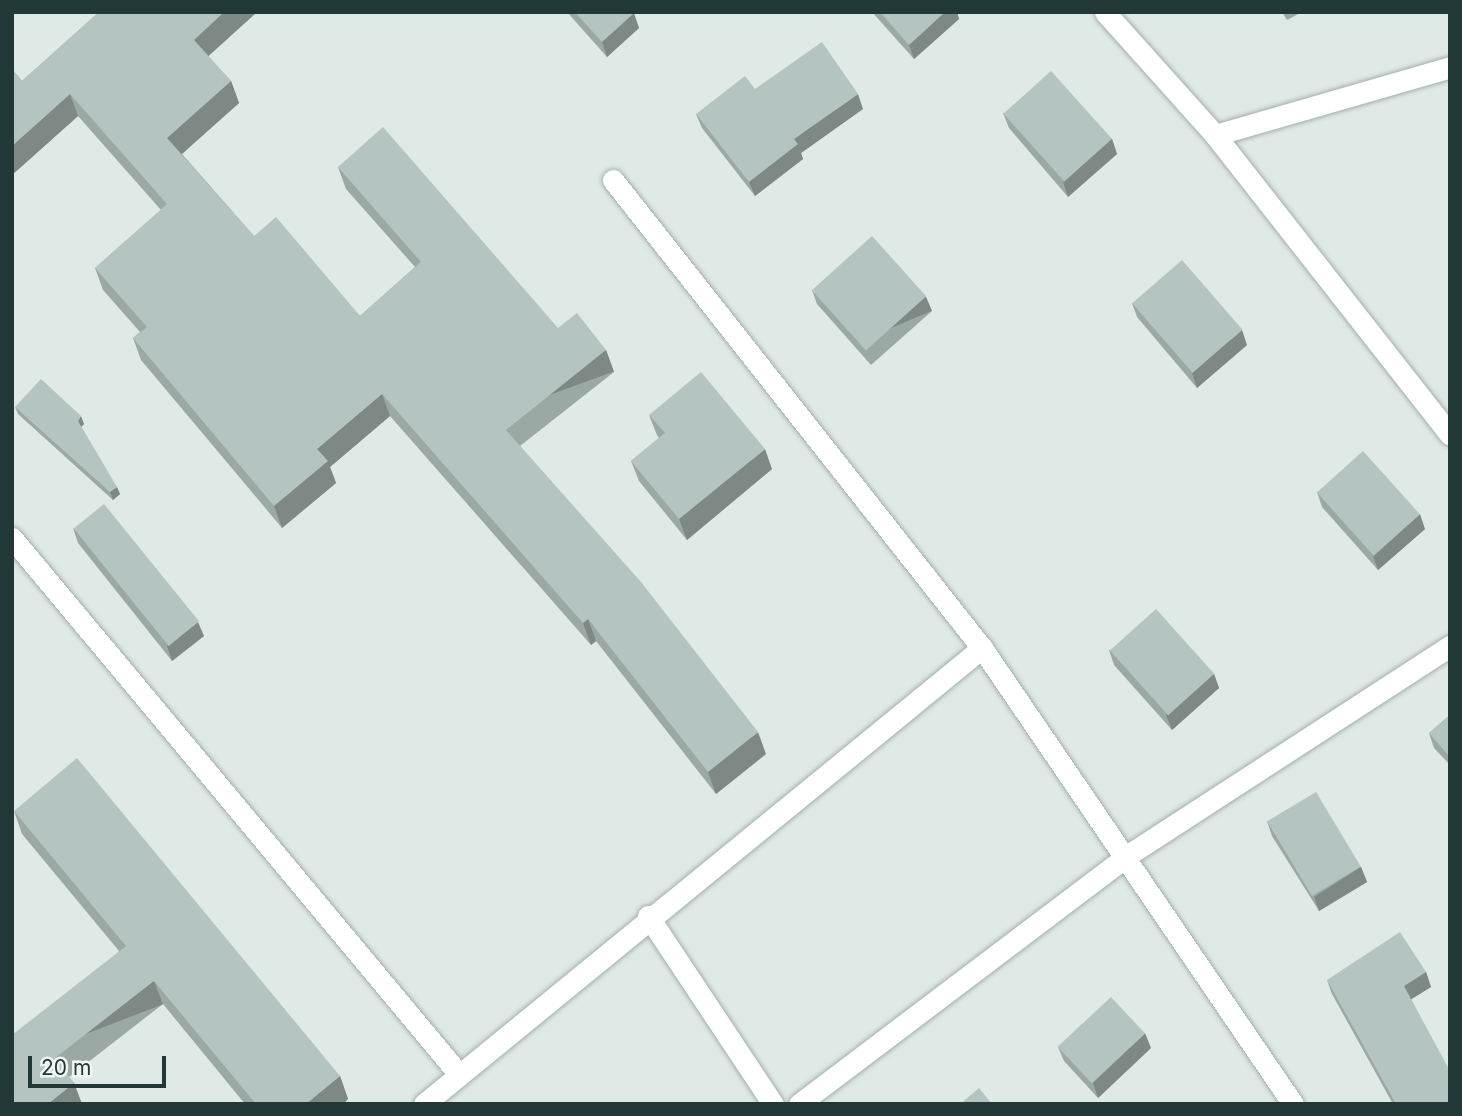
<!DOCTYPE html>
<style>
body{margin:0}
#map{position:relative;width:1462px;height:1116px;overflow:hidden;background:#dfe9e6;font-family:Inter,sans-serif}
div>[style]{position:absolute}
.roads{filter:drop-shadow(0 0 2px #a2b0ae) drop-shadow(0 0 2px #a2b0ae)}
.minor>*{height:21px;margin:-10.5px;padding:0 10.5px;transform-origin:10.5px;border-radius:10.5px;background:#fff}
.wall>*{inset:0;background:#9ba9a5}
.shaded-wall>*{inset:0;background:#7e8986;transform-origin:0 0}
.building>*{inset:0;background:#b4c4c0;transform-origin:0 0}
span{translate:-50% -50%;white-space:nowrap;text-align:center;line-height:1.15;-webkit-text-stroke:7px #eff6f4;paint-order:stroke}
.frame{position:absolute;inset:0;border:14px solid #213836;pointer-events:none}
.scale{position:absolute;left:28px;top:1056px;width:138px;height:32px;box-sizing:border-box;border:4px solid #213836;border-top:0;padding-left:9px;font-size:21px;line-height:24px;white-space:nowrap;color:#213836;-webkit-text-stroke:5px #eff6f4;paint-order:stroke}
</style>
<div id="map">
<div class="roads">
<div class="minor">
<i style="left:1105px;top:12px;width:165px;rotate:48.2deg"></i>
<i style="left:1215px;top:135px;width:381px;rotate:51.9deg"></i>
<i style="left:1215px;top:135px;width:245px;rotate:-16.1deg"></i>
<i style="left:613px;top:180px;width:596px;rotate:51.75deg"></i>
<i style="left:982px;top:648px;width:552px;rotate:55.71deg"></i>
<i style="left:12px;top:538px;width:695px;rotate:50.19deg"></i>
<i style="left:648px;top:916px;width:226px;rotate:56.4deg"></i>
<i style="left:424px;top:1104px;width:721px;rotate:-39.26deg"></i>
<i style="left:799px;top:1104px;width:413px;rotate:-37.1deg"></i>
<i style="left:1128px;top:855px;width:384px;rotate:-33deg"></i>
</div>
</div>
<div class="wall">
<i style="clip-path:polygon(99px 12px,257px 12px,208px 56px,231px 81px,239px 103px,182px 154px,254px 236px,360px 316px,415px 267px,346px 189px,338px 167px,558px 328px,606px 350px,614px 372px,520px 446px,766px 754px,716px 794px,596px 641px,591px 645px,390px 416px,330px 467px,336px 483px,282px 528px,141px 360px,133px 338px,140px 332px,103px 290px,95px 268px,161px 210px,78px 116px,12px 175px,12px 69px,22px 81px)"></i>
<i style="clip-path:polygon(567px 12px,633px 12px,639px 28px,607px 57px)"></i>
<i style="clip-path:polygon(872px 12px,957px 12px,959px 19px,914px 59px)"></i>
<i style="clip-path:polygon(1282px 12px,1302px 12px,1287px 20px)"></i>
<i style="clip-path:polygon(863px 109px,801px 153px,803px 159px,755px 196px,702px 128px,696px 114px)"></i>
<i style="clip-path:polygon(1003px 113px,1112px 139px,1117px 154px,1068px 197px,1009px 128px)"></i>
<i style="clip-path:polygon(812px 290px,926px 297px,932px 311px,871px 365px,817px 304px)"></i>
<i style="clip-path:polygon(1132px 303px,1247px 345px,1197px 388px,1137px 317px)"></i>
<i style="clip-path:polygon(15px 407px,84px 424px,81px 427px,120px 494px,113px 500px,18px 414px)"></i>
<i style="clip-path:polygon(649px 415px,772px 469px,687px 540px,639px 481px,631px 461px,659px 438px,657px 435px)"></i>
<i style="clip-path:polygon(1317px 492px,1425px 529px,1378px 570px,1322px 507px)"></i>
<i style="clip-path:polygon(73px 528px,204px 636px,172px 661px,78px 543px)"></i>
<i style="clip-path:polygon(1109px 650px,1214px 674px,1219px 688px,1172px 730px,1114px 665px)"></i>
<i style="clip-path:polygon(1450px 715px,1450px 765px,1434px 748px,1429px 733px)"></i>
<i style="clip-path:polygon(14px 811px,340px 1076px,348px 1099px,343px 1104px,245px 1104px,163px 1004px,69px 1077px,74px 1083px,82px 1104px,12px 1104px,119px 951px,22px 834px)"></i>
<i style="clip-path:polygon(1267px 821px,1361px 867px,1367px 882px,1319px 911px,1272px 836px)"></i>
<i style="clip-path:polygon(1426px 972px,1431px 987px,1411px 999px,1450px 1104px,1393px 1104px,1332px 994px,1327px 980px)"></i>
<i style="clip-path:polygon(1058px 1047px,1151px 1048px,1098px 1098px,1064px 1061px)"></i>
</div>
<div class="shaded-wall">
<i style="clip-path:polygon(224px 12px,257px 12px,202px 62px,194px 40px)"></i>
<i style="clip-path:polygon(945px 12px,957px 12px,959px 19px,914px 59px,909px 45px)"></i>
<i style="clip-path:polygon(634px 13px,639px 28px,607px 57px,602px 42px)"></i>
<i style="clip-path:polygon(231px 81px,239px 103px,175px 160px,167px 138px)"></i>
<i style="clip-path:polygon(70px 94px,78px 116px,12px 175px,12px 146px)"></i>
<i style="clip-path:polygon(858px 94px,863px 109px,801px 153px,803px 159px,755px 196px,749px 182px,794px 139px)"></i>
<i style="clip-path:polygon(1112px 139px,1117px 154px,1068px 197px,1063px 182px)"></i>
<i style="left:926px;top:297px;width:15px;height:80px;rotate:67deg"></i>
<i style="clip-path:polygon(1242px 330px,1247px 345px,1197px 388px,1192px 373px)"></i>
<i style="left:606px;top:350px;width:23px;height:128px;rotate:70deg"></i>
<i style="clip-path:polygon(382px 394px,390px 416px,330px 467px,336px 483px,282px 528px,274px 506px,317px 449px)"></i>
<i style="clip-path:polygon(81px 416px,84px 424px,80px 428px,78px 421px)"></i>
<i style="clip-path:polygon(765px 449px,772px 469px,687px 540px,679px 519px)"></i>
<i style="clip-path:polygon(117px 487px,120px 494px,113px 500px,110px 492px)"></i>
<i style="clip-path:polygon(1420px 514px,1425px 529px,1378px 570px,1373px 556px)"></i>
<i style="clip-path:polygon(588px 619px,596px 641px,591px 645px,583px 623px)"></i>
<i style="clip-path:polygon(198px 622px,204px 636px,172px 661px,167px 646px)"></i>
<i style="clip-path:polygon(1214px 674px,1219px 688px,1172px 730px,1166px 715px)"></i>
<i style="clip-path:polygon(758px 732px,766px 754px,716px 794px,708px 772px)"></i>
<i style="clip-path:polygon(1361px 867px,1367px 882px,1319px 911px,1314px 897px)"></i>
<i style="clip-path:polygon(1426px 972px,1431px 987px,1410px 1000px,1404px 986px)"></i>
<i style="left:154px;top:981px;width:25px;height:125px;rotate:69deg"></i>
<i style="clip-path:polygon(1145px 1033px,1151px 1048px,1098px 1098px,1093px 1083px)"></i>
<i style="clip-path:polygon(340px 1076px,348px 1099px,343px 1104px,306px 1104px)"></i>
<i style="clip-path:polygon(74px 1083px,82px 1104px,48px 1104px)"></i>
</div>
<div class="building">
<i style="clip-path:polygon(99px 12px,224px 12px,194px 40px,231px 81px,167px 138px,254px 236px,276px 217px,360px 316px,421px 262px,338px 167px,383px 127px,558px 328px,577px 313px,606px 350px,506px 430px,641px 582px,758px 732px,708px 772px,588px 619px,583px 623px,382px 394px,317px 449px,328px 461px,274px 506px,133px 338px,147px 327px,95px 268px,167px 204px,70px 94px,12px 146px,12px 69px,22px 81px)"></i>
<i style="clip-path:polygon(575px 12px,633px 12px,634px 13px,602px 42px)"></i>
<i style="clip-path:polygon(880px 12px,945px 12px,909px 45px)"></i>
<i style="clip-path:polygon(822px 42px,858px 94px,794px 139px,798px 144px,749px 182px,696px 114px,745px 76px,755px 89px)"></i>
<i style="left:1051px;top:71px;width:91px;height:64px;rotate:48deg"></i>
<i style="left:872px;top:236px;width:81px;height:81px;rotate:48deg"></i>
<i style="left:1182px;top:260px;width:92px;height:66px;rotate:49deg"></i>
<i style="clip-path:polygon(701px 372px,765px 449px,679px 519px,631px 461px,665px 433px,649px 415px)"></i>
<i style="clip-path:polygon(41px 379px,81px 416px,78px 421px,117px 487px,110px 492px,15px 407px)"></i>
<i style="left:1363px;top:451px;width:85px;height:62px;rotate:48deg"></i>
<i style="left:104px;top:504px;width:151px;height:39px;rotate:51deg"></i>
<i style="left:1156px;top:609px;width:87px;height:62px;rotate:48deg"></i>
<i style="clip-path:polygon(1450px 715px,1450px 757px,1429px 733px)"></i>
<i style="clip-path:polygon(77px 758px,340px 1076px,306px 1104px,256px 1104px,154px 981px,55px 1058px,74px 1083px,48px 1104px,16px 1104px,15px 1102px,12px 1104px,12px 1035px,126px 946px,14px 811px)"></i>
<i style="left:1316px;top:792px;width:87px;height:57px;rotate:59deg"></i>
<i style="clip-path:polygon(1400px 932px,1426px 972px,1404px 986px,1450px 1071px,1450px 1104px,1396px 1104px,1327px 980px)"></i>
<i style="left:1111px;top:997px;width:50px;height:73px;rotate:47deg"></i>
<i style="clip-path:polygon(979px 1088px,992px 1104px,960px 1104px)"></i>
</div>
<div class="frame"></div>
<div class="scale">20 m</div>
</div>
